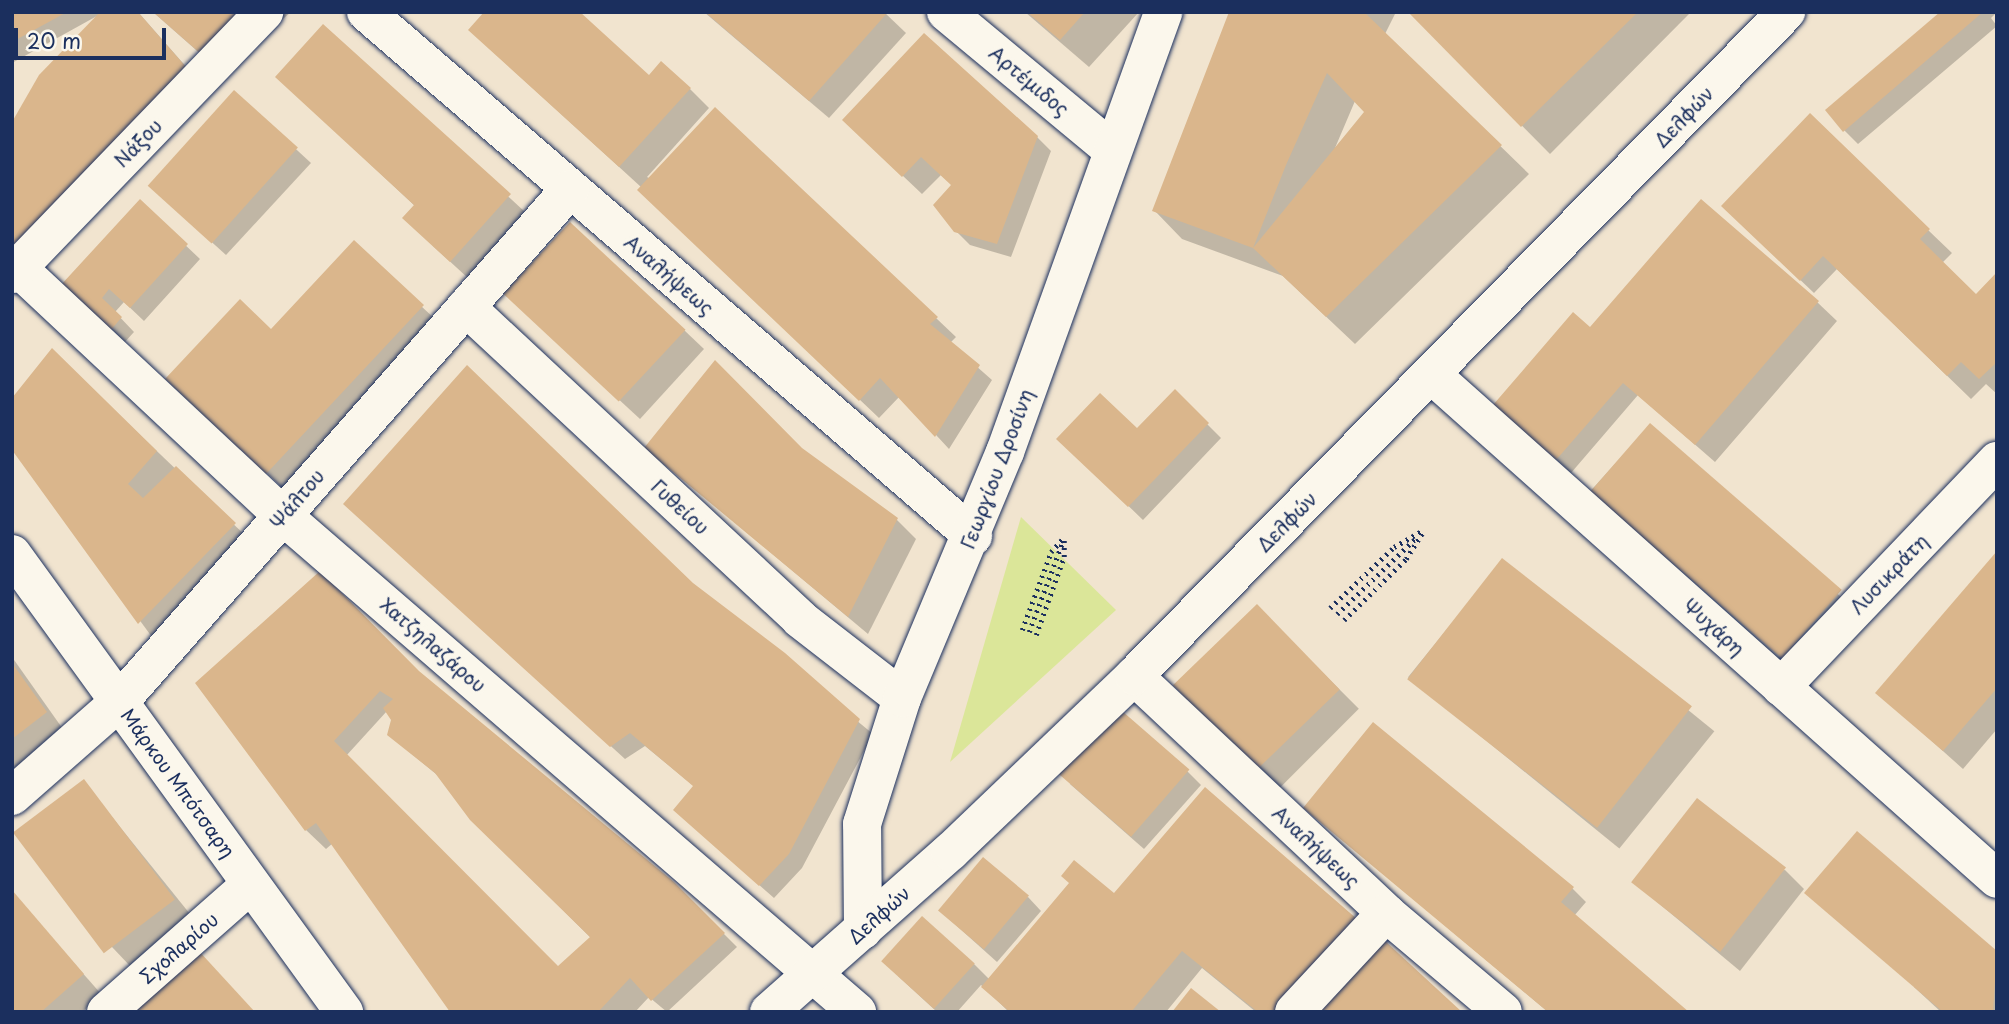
<!DOCTYPE html>
<meta charset="utf-8">
<style>
body{margin:0}
#map{position:relative;width:2009px;height:1024px;overflow:hidden;background:#f1e4cf;font-family:"Playpen Sans",sans-serif}
div>[style]{position:absolute}
.green>*{inset:0;background:#dbe699}
.shadow>*{inset:0;background:#0003;transform-origin:0 0}
.building>*{inset:0;background:#dab68c;transform-origin:0 0}
.path>*{height:4.5px;margin-top:-2.25px;transform-origin:0;background:repeating-linear-gradient(90deg,#1b2f5e 0 2px,transparent 0 7px)}
.roads{filter:drop-shadow(0 0 2px #1b2f5e) drop-shadow(0 0 2px #1b2f5e)}
.minor>*{height:38px;margin:-19px;padding:0 19px;transform-origin:19px;border-radius:19px;background:#fbf7ec}
.secondary>*{height:38px;margin:-19px;padding:0 19px;transform-origin:19px;border-radius:19px;background:#fbf7ec}
span{translate:-50% -50%;white-space:nowrap;text-align:center;line-height:1.15;-webkit-text-stroke:7px #fbf7ec;paint-order:stroke}
.street-label{font-size:19px;color:#1b2f5e}
.frame{position:absolute;inset:0;border:14px solid #1b2f5e;pointer-events:none}
.scale{position:absolute;left:14px;top:28px;width:152px;height:32px;box-sizing:border-box;border:4px solid #1b2f5e;border-top:0;padding-left:9px;font-size:21px;line-height:24px;white-space:nowrap;color:#1b2f5e;-webkit-text-stroke:5px #fbf7ec;paint-order:stroke}
</style>
<div id="map">
<div class="green">
<i style="clip-path:polygon(1021px 517px,1116px 610px,950px 762px)"></i>
</div>
<div class="shadow">
<i style="clip-path:polygon(12px 12px,138px 12px,204px 87px,97px 16px,12px 63px)"></i>
<i style="clip-path:polygon(153px 12px,291px 12px,221px 72px)"></i>
<i style="clip-path:polygon(704px 12px,884px 12px,906px 33px,829px 118px)"></i>
<i style="clip-path:polygon(1025px 12px,1139px 12px,1089px 67px)"></i>
<i style="clip-path:polygon(evenodd,1231px 12px,1396px 12px,1385px 34px,1529px 174px,1355px 344px,1283px 276px,1182px 239px,1154px 210px,1231px 12px,1355px 101px,1366px 112px,1335px 148px,1355px 101px)"></i>
<i style="clip-path:polygon(1410px 12px,1691px 12px,1550px 154px)"></i>
<i style="clip-path:polygon(1943px 12px,1997px 12px,1991px 18px,1997px 26px,1858px 144px,1844px 130px)"></i>
<i style="clip-path:polygon(323px 26px,538px 224px,480px 289px,433px 246px,415px 206px,368px 162px)"></i>
<i style="clip-path:polygon(490px 49px,649px 77px,690px 89px,709px 108px,647px 177px,936px 318px,956px 337px,950px 343px,992px 380px,949px 449px,900px 396px,879px 418px,653px 203px,641px 187px)"></i>
<i style="clip-path:polygon(234px 92px,311px 163px,226px 255px,163px 198px)"></i>
<i style="clip-path:polygon(1037px 137px,1051px 151px,1011px 257px,970px 245px,956px 231px,953px 186px,941px 175px,922px 194px,864px 139px)"></i>
<i style="clip-path:polygon(140px 202px,200px 259px,144px 321px,124px 302px,115px 312px,134px 332px,124px 343px,76px 299px)"></i>
<i style="clip-path:polygon(1736px 219px,1928px 230px,1952px 253px,1942px 263px,1976px 296px,1997px 274px,1997px 394px,1986px 384px,1971px 399px,1837px 269px,1814px 293px)"></i>
<i style="clip-path:polygon(354px 243px,436px 320px,287px 492px,187px 398px,271px 331px)"></i>
<i style="clip-path:polygon(1817px 302px,1837px 321px,1715px 462px,1638px 395px,1571px 473px,1509px 418px,1591px 330px)"></i>
<i style="clip-path:polygon(525px 313px,684px 330px,704px 349px,640px 419px)"></i>
<i style="clip-path:polygon(52px 351px,248px 538px,152px 637px,12px 447px)"></i>
<i style="clip-path:polygon(1175px 392px,1221px 438px,1143px 520px,1059px 439px,1137px 431px)"></i>
<i style="left:1650px;top:425px;width:280px;height:94px;rotate:42deg"></i>
<i style="clip-path:polygon(646px 448px,801px 449px,897px 520px,916px 539px,868px 634px)"></i>
<i style="clip-path:polygon(345px 504px,692px 585px,873px 734px,802px 868px,774px 898px,689px 823px,695px 787px,645px 746px,625px 759px)"></i>
<i style="clip-path:polygon(1997px 554px,1997px 729px,1963px 769px,1878px 693px)"></i>
<i style="left:1503px;top:560px;width:272px;height:151px;rotate:39deg"></i>
<i style="left:1257px;top:607px;width:144px;height:113px;rotate:45deg"></i>
<i style="clip-path:polygon(12px 657px,65px 732px,12px 773px)"></i>
<i style="clip-path:polygon(evenodd,419px 674px,673px 883px,737px 947px,667px 1012px,649px 997px,635px 1012px,452px 1012px,333px 843px,326px 849px,306px 830px,198px 684px,419px 674px,387px 711px,393px 720px,389px 735px,442px 779px,471px 819px,591px 938px,558px 969px,346px 756px,387px 711px)"></i>
<i style="clip-path:polygon(1187px 771px,1201px 785px,1144px 849px,1070px 784px)"></i>
<i style="clip-path:polygon(83px 781px,194px 919px,131px 967px,112px 947px)"></i>
<i style="clip-path:polygon(1305px 808px,1572px 888px,1586px 902px,1574px 916px,1686px 1012px,1548px 1012px)"></i>
<i style="clip-path:polygon(1785px 870px,1804px 889px,1740px 971px,1633px 882px)"></i>
<i style="clip-path:polygon(13px 894px,102px 995px,82px 1012px,12px 1012px)"></i>
<i style="clip-path:polygon(1114px 896px,1311px 1012px,1256px 1012px,1202px 968px,1166px 1012px,1009px 1012px,981px 985px,957px 1012px,937px 1012px,898px 976px,974px 964px,990px 980px)"></i>
<i style="clip-path:polygon(1028px 897px,1041px 911px,997px 962px,939px 910px)"></i>
<i style="clip-path:polygon(1997px 953px,1997px 1012px,1941px 1012px,1914px 987px)"></i>
</div>
<div class="building">
<i style="clip-path:polygon(12px 12px,67px 12px,12px 42px)"></i>
<i style="clip-path:polygon(100px 12px,138px 12px,186px 67px,12px 248px,12px 122px,39px 75px)"></i>
<i style="clip-path:polygon(153px 12px,249px 12px,201px 54px)"></i>
<i style="clip-path:polygon(484px 12px,580px 12px,649px 75px,661px 61px,691px 88px,619px 167px,468px 30px)"></i>
<i style="clip-path:polygon(705px 12px,888px 12px,809px 101px)"></i>
<i style="clip-path:polygon(1027px 12px,1085px 12px,1060px 40px)"></i>
<i style="clip-path:polygon(evenodd,1229px 12px,1364px 12px,1502px 145px,1326px 317px,1253px 248px,1152px 211px,1229px 12px,1327px 73px,1364px 112px,1253px 248px,1286px 165px,1327px 73px)"></i>
<i style="clip-path:polygon(1408px 12px,1638px 12px,1521px 127px)"></i>
<i style="clip-path:polygon(1940px 12px,1983px 12px,1843px 132px,1825px 110px)"></i>
<i style="clip-path:polygon(323px 24px,511px 194px,450px 262px,402px 218px,414px 205px,275px 77px)"></i>
<i style="clip-path:polygon(924px 33px,1038px 136px,997px 244px,954px 232px,933px 205px,951px 185px,921px 157px,902px 177px,842px 120px)"></i>
<i style="left:234px;top:90px;width:86px;height:129px;rotate:42deg"></i>
<i style="clip-path:polygon(715px 107px,938px 317px,930px 324px,980px 365px,935px 437px,880px 378px,859px 401px,637px 190px)"></i>
<i style="clip-path:polygon(1810px 113px,1930px 229px,1920px 239px,1976px 294px,1997px 272px,1997px 362px,1979px 379px,1961px 362px,1947px 376px,1823px 256px,1800px 281px,1721px 206px)"></i>
<i style="clip-path:polygon(140px 199px,188px 244px,130px 308px,109px 289px,102px 298px,122px 317px,110px 331px,60px 286px)"></i>
<i style="clip-path:polygon(1701px 199px,1819px 301px,1695px 445px,1623px 383px,1556px 460px,1493px 405px,1573px 312px,1590px 327px)"></i>
<i style="left:570px;top:222px;width:158px;height:98px;rotate:43deg"></i>
<i style="clip-path:polygon(354px 240px,424px 305px,266px 474px,165px 379px,240px 299px,271px 329px)"></i>
<i style="clip-path:polygon(52px 348px,157px 451px,128px 484px,143px 498px,176px 466px,236px 523px,138px 624px,12px 450px,12px 398px)"></i>
<i style="clip-path:polygon(715px 360px,802px 448px,898px 518px,848px 617px,644px 448px)"></i>
<i style="clip-path:polygon(467px 365px,693px 583px,785px 653px,860px 719px,789px 854px,759px 886px,673px 810px,693px 786px,630px 733px,610px 747px,343px 504px)"></i>
<i style="clip-path:polygon(1175px 389px,1209px 423px,1128px 507px,1056px 439px,1100px 393px,1137px 428px)"></i>
<i style="left:1650px;top:423px;width:254px;height:91px;rotate:41deg"></i>
<i style="clip-path:polygon(1997px 551px,1997px 688px,1943px 751px,1875px 693px)"></i>
<i style="left:1502px;top:558px;width:241px;height:154px;rotate:38deg"></i>
<i style="clip-path:polygon(evenodd,320px 571px,419px 671px,674px 882px,725px 933px,651px 1001px,630px 978px,598px 1012px,450px 1012px,316px 823px,305px 831px,195px 683px,320px 571px,380px 691px,393px 699px,383px 708px,391px 720px,387px 735px,435px 773px,470px 820px,590px 937px,558px 966px,334px 741px,380px 691px)"></i>
<i style="left:1257px;top:604px;width:119px;height:117px;rotate:46deg"></i>
<i style="clip-path:polygon(12px 663px,47px 712px,12px 739px)"></i>
<i style="left:1114px;top:704px;width:100px;height:89px;rotate:41deg"></i>
<i style="clip-path:polygon(1373px 722px,1574px 887px,1561px 902px,1689px 1012px,1548px 1012px,1303px 808px)"></i>
<i style="left:84px;top:779px;width:151px;height:89px;rotate:53deg"></i>
<i style="clip-path:polygon(1205px 787px,1357px 919px,1275px 1012px,1258px 1012px,1182px 951px,1131px 1012px,1010px 1012px,981px 987px,1069px 883px,1061px 876px,1074px 860px,1114px 893px)"></i>
<i style="left:1697px;top:798px;width:113px;height:107px;rotate:38deg"></i>
<i style="clip-path:polygon(1857px 831px,1997px 951px,1993px 1012px,1943px 1012px,1804px 893px)"></i>
<i style="left:983px;top:857px;width:60px;height:70px;rotate:40deg"></i>
<i style="clip-path:polygon(12px 890px,84px 974px,41px 1012px,12px 1012px)"></i>
<i style="left:922px;top:916px;width:71px;height:61px;rotate:42deg"></i>
<i style="clip-path:polygon(1384px 940px,1462px 1012px,1319px 1012px)"></i>
<i style="clip-path:polygon(198px 950px,255px 1012px,131px 1012px)"></i>
<i style="clip-path:polygon(1191px 988px,1221px 1012px,1172px 1012px)"></i>
</div>
<div class="path">
<i style="left:1330px;top:608px;width:88px;rotate:-43.6deg"></i>
<i style="left:1394px;top:547px;width:32px;rotate:-30deg"></i>
<i style="left:1337px;top:614px;width:111px;rotate:-43.9deg"></i>
<i style="left:1344px;top:620px;width:87px;rotate:-44.5deg"></i>
<i style="left:1406px;top:559px;width:31px;rotate:-58deg"></i>
<i style="left:1022px;top:630px;width:83px;rotate:-69.6deg"></i>
<i style="left:1051px;top:552px;width:20px;rotate:-49deg"></i>
<i style="left:1029px;top:632px;width:97px;rotate:-69.5deg"></i>
<i style="left:1036px;top:635px;width:83px;rotate:-70.3deg"></i>
<i style="left:1064px;top:557px;width:20px;rotate:-90deg"></i>
</div>
<div class="roads">
<div class="minor">
<i style="left:366px;top:12px;width:802px;rotate:40.8deg"></i>
<i style="left:946px;top:12px;width:216px;rotate:39.7deg"></i>
<i style="left:18px;top:268px;width:363px;rotate:43.1deg"></i>
<i style="left:283px;top:516px;width:759px;rotate:40.83deg"></i>
<i style="left:12px;top:274px;width:364px;rotate:-46.1deg"></i>
<i style="left:466px;top:307px;width:457px;rotate:43deg"></i>
<i style="left:800px;top:619px;width:129px;rotate:37.8deg"></i>
<i style="left:1432px;top:375px;width:757px;rotate:41.73deg"></i>
<i style="left:1134px;top:676px;width:346px;rotate:43.2deg"></i>
<i style="left:1386px;top:913px;width:153px;rotate:40.2deg"></i>
<i style="left:1781px;top:687px;width:313px;rotate:-46.3deg"></i>
<i style="left:12px;top:796px;width:142px;rotate:-41.3deg"></i>
<i style="left:119px;top:702px;width:683px;rotate:-48.68deg"></i>
<i style="left:863px;top:930px;width:106px;rotate:-90.5deg"></i>
<i style="left:862px;top:824px;width:132px;rotate:-72.4deg"></i>
<i style="left:902px;top:698px;width:267px;rotate:-67.3deg"></i>
<i style="left:1005px;top:452px;width:468px;rotate:-70.2deg"></i>
<i style="left:106px;top:1012px;width:193px;rotate:-41.4deg"></i>
<i style="left:1294px;top:1012px;width:135px;rotate:-47.1deg"></i>
</div>
<div class="secondary">
<i style="left:12px;top:554px;width:566px;rotate:54.06deg"></i>
<i style="left:769px;top:1012px;width:242px;rotate:-41.5deg"></i>
<i style="left:950px;top:852px;width:255px;rotate:-43.7deg"></i>
<i style="left:1134px;top:676px;width:931px;rotate:-45.52deg"></i>
</div>
</div>
<div class="street-label">
<span style="left:1029px;top:81px;rotate:40deg">Αρτέμιδος</span>
<span style="left:1684px;top:117px;rotate:-46deg">Δελφών</span>
<span style="left:138px;top:143px;rotate:-46deg">Νάξου</span>
<span style="left:669px;top:275px;rotate:41deg">Αναλήψεως</span>
<span style="left:997px;top:469px;rotate:-69deg">Γεωργίου Δροσίνη</span>
<span style="left:297px;top:499px;rotate:-49deg">Ψάλτου</span>
<span style="left:680px;top:507px;rotate:43deg">Γυθείου</span>
<span style="left:1287px;top:522px;rotate:-45deg">Δελφών</span>
<span style="left:1889px;top:574px;rotate:-46deg">Λυσικράτη</span>
<span style="left:1714px;top:627px;rotate:42deg">Ψυχάρη</span>
<span style="left:433px;top:645px;rotate:41deg">Χατζηλαζάρου</span>
<span style="left:178px;top:783px;rotate:54deg">Μάρκου Μπότσαρη</span>
<span style="left:1316px;top:847px;rotate:43deg">Αναλήψεως</span>
<span style="left:879px;top:915px;rotate:-42deg">Δελφών</span>
<span style="left:179px;top:948px;rotate:-41deg">Σχολαρίου</span>
</div>
<div class="frame"></div>
<div class="scale">20 m</div>
</div>
